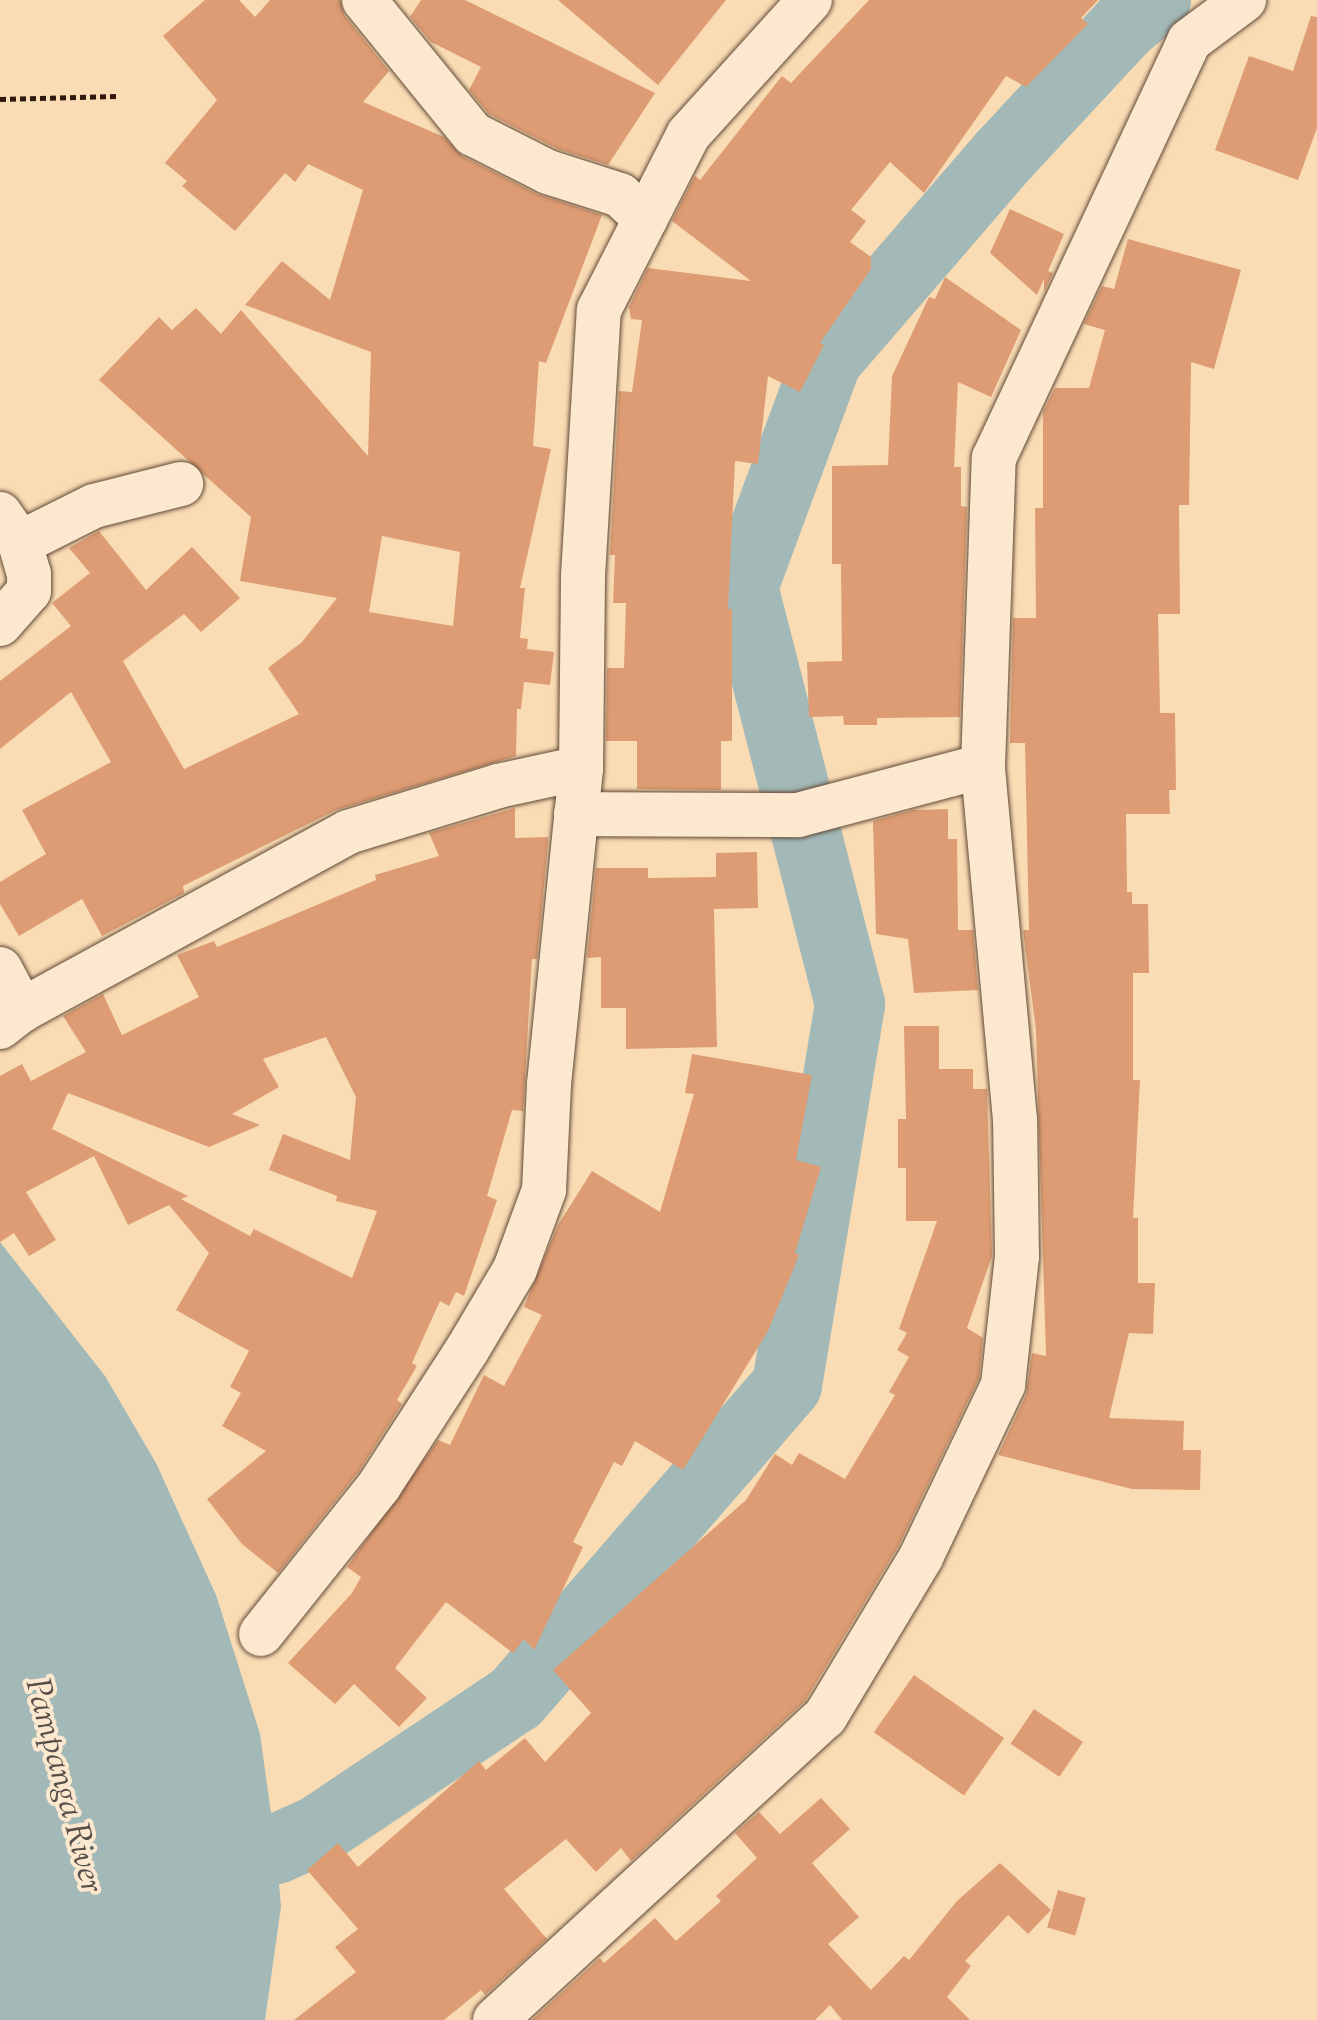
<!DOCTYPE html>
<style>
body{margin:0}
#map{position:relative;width:1317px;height:2020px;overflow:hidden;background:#f9dcb4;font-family:"Sorts Mill Goudy",serif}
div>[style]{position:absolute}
.water>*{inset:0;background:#a2b9b8}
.river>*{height:70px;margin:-35px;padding:0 35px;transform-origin:35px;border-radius:35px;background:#a2b9b8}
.building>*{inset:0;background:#dd9c73;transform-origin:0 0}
.path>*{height:5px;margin-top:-2.5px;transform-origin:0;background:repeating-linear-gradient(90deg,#2f180f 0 6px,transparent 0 10px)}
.roads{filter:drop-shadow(0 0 2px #624938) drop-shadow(0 0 2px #624938)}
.minor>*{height:44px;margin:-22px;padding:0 22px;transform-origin:22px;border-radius:22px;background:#fbe8ce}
span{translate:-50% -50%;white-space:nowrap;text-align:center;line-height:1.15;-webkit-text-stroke:8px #fbe8ce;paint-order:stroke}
.water-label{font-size:34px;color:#57504a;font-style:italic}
</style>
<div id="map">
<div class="water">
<i style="clip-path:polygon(0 1242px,105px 1376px,156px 1463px,216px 1595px,260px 1734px,276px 1849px,281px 1907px,265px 2020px,0 2020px)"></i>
</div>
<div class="river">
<i style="left:181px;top:1869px;width:97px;rotate:-11.9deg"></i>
<i style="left:276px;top:1849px;width:45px;rotate:-23.7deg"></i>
<i style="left:317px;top:1831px;width:239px;rotate:-33.8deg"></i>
<i style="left:516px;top:1698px;width:414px;rotate:-49.1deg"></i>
<i style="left:787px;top:1385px;width:386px;rotate:-80.6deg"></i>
<i style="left:850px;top:1004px;width:431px;rotate:-104.4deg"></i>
<i style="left:743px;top:587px;width:242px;rotate:-69.7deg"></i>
<i style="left:827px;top:360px;width:272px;rotate:-49.2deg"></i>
<i style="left:1005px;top:154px;width:176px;rotate:-47.1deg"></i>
<i style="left:1125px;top:25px;width:40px;rotate:-39deg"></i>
</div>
<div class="building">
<i style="clip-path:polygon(evenodd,205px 0,239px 0,255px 17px,270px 0,340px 0,345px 16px,389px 71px,363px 102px,444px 137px,462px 156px,537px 194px,602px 215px,546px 363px,539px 361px,533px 446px,551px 449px,520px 588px,525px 588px,520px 638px,528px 639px,527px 649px,554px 652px,550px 685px,524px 682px,521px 709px,517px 709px,516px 756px,336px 810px,183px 886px,184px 893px,102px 936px,82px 899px,19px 936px,0 904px,0 882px,46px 854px,22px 810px,111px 762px,71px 692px,0 749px,0 681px,71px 626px,52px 603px,90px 573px,69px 548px,99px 531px,146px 590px,192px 547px,240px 598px,201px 632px,184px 614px,123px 661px,184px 769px,299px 714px,268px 668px,302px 642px,337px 598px,240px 581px,251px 517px,99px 380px,159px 317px,172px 330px,196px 308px,221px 334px,241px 310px,368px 456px,371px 352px,245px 305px,282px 261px,330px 300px,363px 190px,308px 164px,295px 182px,285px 173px,235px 231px,182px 186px,187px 181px,165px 163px,217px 100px,163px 36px,205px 0,382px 536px,460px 552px,453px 626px,369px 612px,382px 536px)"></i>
<i style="clip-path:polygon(421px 0,465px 0,655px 93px,608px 165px,558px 149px,489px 114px,469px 90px,481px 67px,431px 42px,410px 17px)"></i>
<i style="clip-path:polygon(558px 0,726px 0,658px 85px)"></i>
<i style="clip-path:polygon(869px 0,1098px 0,1081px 18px,1088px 24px,1026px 87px,1006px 76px,924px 193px,890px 162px,851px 210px,866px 221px,850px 242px,871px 257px,871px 269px,820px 343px,824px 345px,800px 392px,768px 376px,758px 464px,735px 461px,728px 609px,732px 609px,732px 741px,721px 741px,721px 790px,637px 789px,637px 741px,606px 741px,607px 668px,624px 668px,626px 603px,613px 603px,615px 555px,610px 555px,619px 391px,632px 392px,642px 320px,631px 319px,629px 307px,648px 268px,751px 281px,672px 221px,695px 176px,700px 180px,782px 76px,791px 83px)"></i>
<i style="clip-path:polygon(1311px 16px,1317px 17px,1317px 128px,1298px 180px,1215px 150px,1249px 56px,1293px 71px)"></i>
<i style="clip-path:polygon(1010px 209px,1064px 234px,1048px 271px,1053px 273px,1044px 292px,1044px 279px,1037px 295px,990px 253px)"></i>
<i style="clip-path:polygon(1128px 239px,1241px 270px,1214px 369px,1191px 362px,1189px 505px,1179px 505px,1180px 614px,1158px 614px,1160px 713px,1175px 713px,1176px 790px,1169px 790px,1170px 814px,1126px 814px,1127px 892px,1132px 892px,1132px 904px,1148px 904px,1149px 973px,1133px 973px,1133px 1080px,1140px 1080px,1133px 1218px,1138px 1218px,1138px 1283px,1155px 1283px,1153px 1334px,1129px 1333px,1109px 1418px,1184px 1421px,1183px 1450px,1201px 1450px,1200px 1490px,1132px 1489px,998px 1455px,1026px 1395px,1032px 1353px,1046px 1356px,1036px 1030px,1023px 930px,1029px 930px,1025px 743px,1010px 743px,1013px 618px,1036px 618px,1035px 508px,1043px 508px,1043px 412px,1055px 388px,1089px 388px,1105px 330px,1084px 324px,1102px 286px,1114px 289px)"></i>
<i style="clip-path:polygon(945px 277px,1021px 330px,991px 397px,958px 382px,954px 467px,961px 467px,961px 506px,967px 507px,960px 717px,877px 718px,877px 725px,844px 725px,843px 716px,809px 717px,807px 662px,842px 661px,841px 564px,832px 564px,832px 466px,888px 465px,892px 376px,929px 297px,935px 299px)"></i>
<i style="clip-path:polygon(evenodd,515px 808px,515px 838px,548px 837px,548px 843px,537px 959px,532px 959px,523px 1111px,512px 1110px,487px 1196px,497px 1200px,464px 1296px,456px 1292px,449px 1306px,440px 1301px,412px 1363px,417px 1366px,397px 1400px,402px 1404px,359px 1471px,278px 1573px,242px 1544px,207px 1499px,266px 1451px,222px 1426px,241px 1393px,230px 1387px,249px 1351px,176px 1310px,209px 1253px,169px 1205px,128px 1225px,94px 1156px,26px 1192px,56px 1240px,29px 1256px,14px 1233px,0 1242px,0 1076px,22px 1064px,31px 1081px,86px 1052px,63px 1016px,103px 994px,122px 1035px,199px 997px,177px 955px,214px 941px,217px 947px,376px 880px,375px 875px,439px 856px,429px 833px,515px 808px,326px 1037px,356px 1097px,350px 1160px,283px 1134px,269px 1170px,337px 1196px,336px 1201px,377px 1211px,352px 1278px,254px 1229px,250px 1236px,181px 1199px,188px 1196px,52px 1129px,68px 1093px,209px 1147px,260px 1125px,232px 1114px,279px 1087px,263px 1059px,326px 1037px)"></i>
<i style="clip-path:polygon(948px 809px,948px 839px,957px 839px,958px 930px,973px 930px,978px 990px,914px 993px,908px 939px,876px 934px,873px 821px,913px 810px)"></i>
<i style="clip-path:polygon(757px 852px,758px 908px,714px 909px,717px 1047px,626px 1049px,626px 1008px,601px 1008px,601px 957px,587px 958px,596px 868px,648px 868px,648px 878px,716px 877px,716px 853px)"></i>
<i style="clip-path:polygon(904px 1026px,939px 1026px,939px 1069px,973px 1069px,973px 1089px,987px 1089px,992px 1256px,967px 1328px,983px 1338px,979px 1378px,899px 1545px,805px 1701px,631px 1861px,621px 1848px,596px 1872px,566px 1839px,504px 1889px,547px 1939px,485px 1995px,481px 1990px,444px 2020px,294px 2020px,356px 1972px,335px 1947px,358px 1929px,307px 1870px,338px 1843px,358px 1867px,479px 1761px,486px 1770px,525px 1738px,545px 1762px,591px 1713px,553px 1670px,746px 1500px,775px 1454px,792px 1465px,799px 1453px,845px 1479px,895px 1395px,889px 1392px,909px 1357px,897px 1350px,907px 1333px,899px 1329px,937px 1221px,906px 1221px,906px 1168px,898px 1168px,898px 1119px,906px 1119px)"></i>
<i style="clip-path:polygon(692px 1054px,812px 1075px,796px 1160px,821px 1167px,795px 1253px,799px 1255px,768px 1331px,683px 1470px,635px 1441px,622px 1466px,614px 1462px,573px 1542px,583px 1547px,534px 1650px,524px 1639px,513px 1653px,446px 1602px,395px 1668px,427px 1698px,399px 1727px,354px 1684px,335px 1704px,288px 1663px,352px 1593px,361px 1577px,347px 1567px,438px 1440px,450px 1445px,484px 1375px,504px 1386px,542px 1315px,524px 1307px,530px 1292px,558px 1225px,592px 1171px,660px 1212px,694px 1094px,685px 1093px)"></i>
<i style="left:914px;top:1675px;width:110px;height:70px;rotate:35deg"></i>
<i style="left:1034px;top:1709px;width:59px;height:42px;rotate:34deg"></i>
<i style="clip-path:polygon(821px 1798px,850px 1829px,812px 1863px,859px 1917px,828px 1944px,871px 1990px,904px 1956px,909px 1960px,957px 1901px,1000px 1863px,1051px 1910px,1028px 1934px,1008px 1915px,965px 1961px,971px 1966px,947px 1997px,970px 2020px,842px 2020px,830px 2005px,815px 2020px,532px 2020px,600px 1958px,604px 1963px,655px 1918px,676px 1941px,721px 1901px,716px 1896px,757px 1858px,735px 1833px,759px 1812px,780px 1834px)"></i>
<i style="left:1058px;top:1890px;width:29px;height:39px;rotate:16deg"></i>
</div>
<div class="path">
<i style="left:0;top:99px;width:117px;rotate:-1.5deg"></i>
</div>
<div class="roads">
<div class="minor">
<i style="left:364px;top:0;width:173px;rotate:50.9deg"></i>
<i style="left:473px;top:134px;width:84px;rotate:26.9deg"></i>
<i style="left:548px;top:172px;width:76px;rotate:17.7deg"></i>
<i style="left:620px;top:195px;width:35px;rotate:43deg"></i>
<i style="left:0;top:514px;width:35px;rotate:55deg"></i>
<i style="left:20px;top:543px;width:32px;rotate:74deg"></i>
<i style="left:29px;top:574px;width:17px;rotate:90deg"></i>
<i style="left:29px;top:591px;width:44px;rotate:131.3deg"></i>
<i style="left:20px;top:543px;width:83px;rotate:-26.6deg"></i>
<i style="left:94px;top:506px;width:90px;rotate:-14.2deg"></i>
<i style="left:576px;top:814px;width:222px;rotate:0.3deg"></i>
<i style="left:798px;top:815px;width:191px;rotate:-14.8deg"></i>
<i style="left:0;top:969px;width:47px;rotate:61.8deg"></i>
<i style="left:0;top:1027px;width:28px;rotate:-38deg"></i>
<i style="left:22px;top:1010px;width:371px;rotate:-28.6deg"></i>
<i style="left:348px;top:832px;width:157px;rotate:-17deg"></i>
<i style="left:498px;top:786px;width:85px;rotate:-12.2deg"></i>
<i style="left:261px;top:1634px;width:189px;rotate:-51.4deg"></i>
<i style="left:379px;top:1486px;width:162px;rotate:-57.1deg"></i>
<i style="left:467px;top:1350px;width:94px;rotate:-59.3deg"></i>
<i style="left:515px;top:1269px;width:84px;rotate:-69.8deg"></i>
<i style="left:544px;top:1190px;width:106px;rotate:-87.3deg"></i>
<i style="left:549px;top:1084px;width:318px;rotate:-84.2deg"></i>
<i style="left:581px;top:768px;width:192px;rotate:-89.4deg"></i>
<i style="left:583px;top:576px;width:266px;rotate:-86.6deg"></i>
<i style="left:599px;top:310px;width:196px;rotate:-63deg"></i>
<i style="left:688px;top:135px;width:182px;rotate:-47.9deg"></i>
<i style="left:495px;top:2020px;width:448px;rotate:-42.6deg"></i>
<i style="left:825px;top:1717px;width:187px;rotate:-59deg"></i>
<i style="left:921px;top:1557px;width:191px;rotate:-64.5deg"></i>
<i style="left:1003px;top:1385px;width:129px;rotate:-83.8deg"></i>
<i style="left:1017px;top:1257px;width:137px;rotate:-90.8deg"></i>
<i style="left:1015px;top:1120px;width:355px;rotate:-95.2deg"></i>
<i style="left:983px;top:766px;width:308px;rotate:-88deg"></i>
<i style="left:994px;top:458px;width:460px;rotate:-64.9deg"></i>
<i style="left:1189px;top:41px;width:69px;rotate:-36.7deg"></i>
</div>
</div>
<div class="water-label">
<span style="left:63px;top:1786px;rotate:75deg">Pampanga River</span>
</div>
</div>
